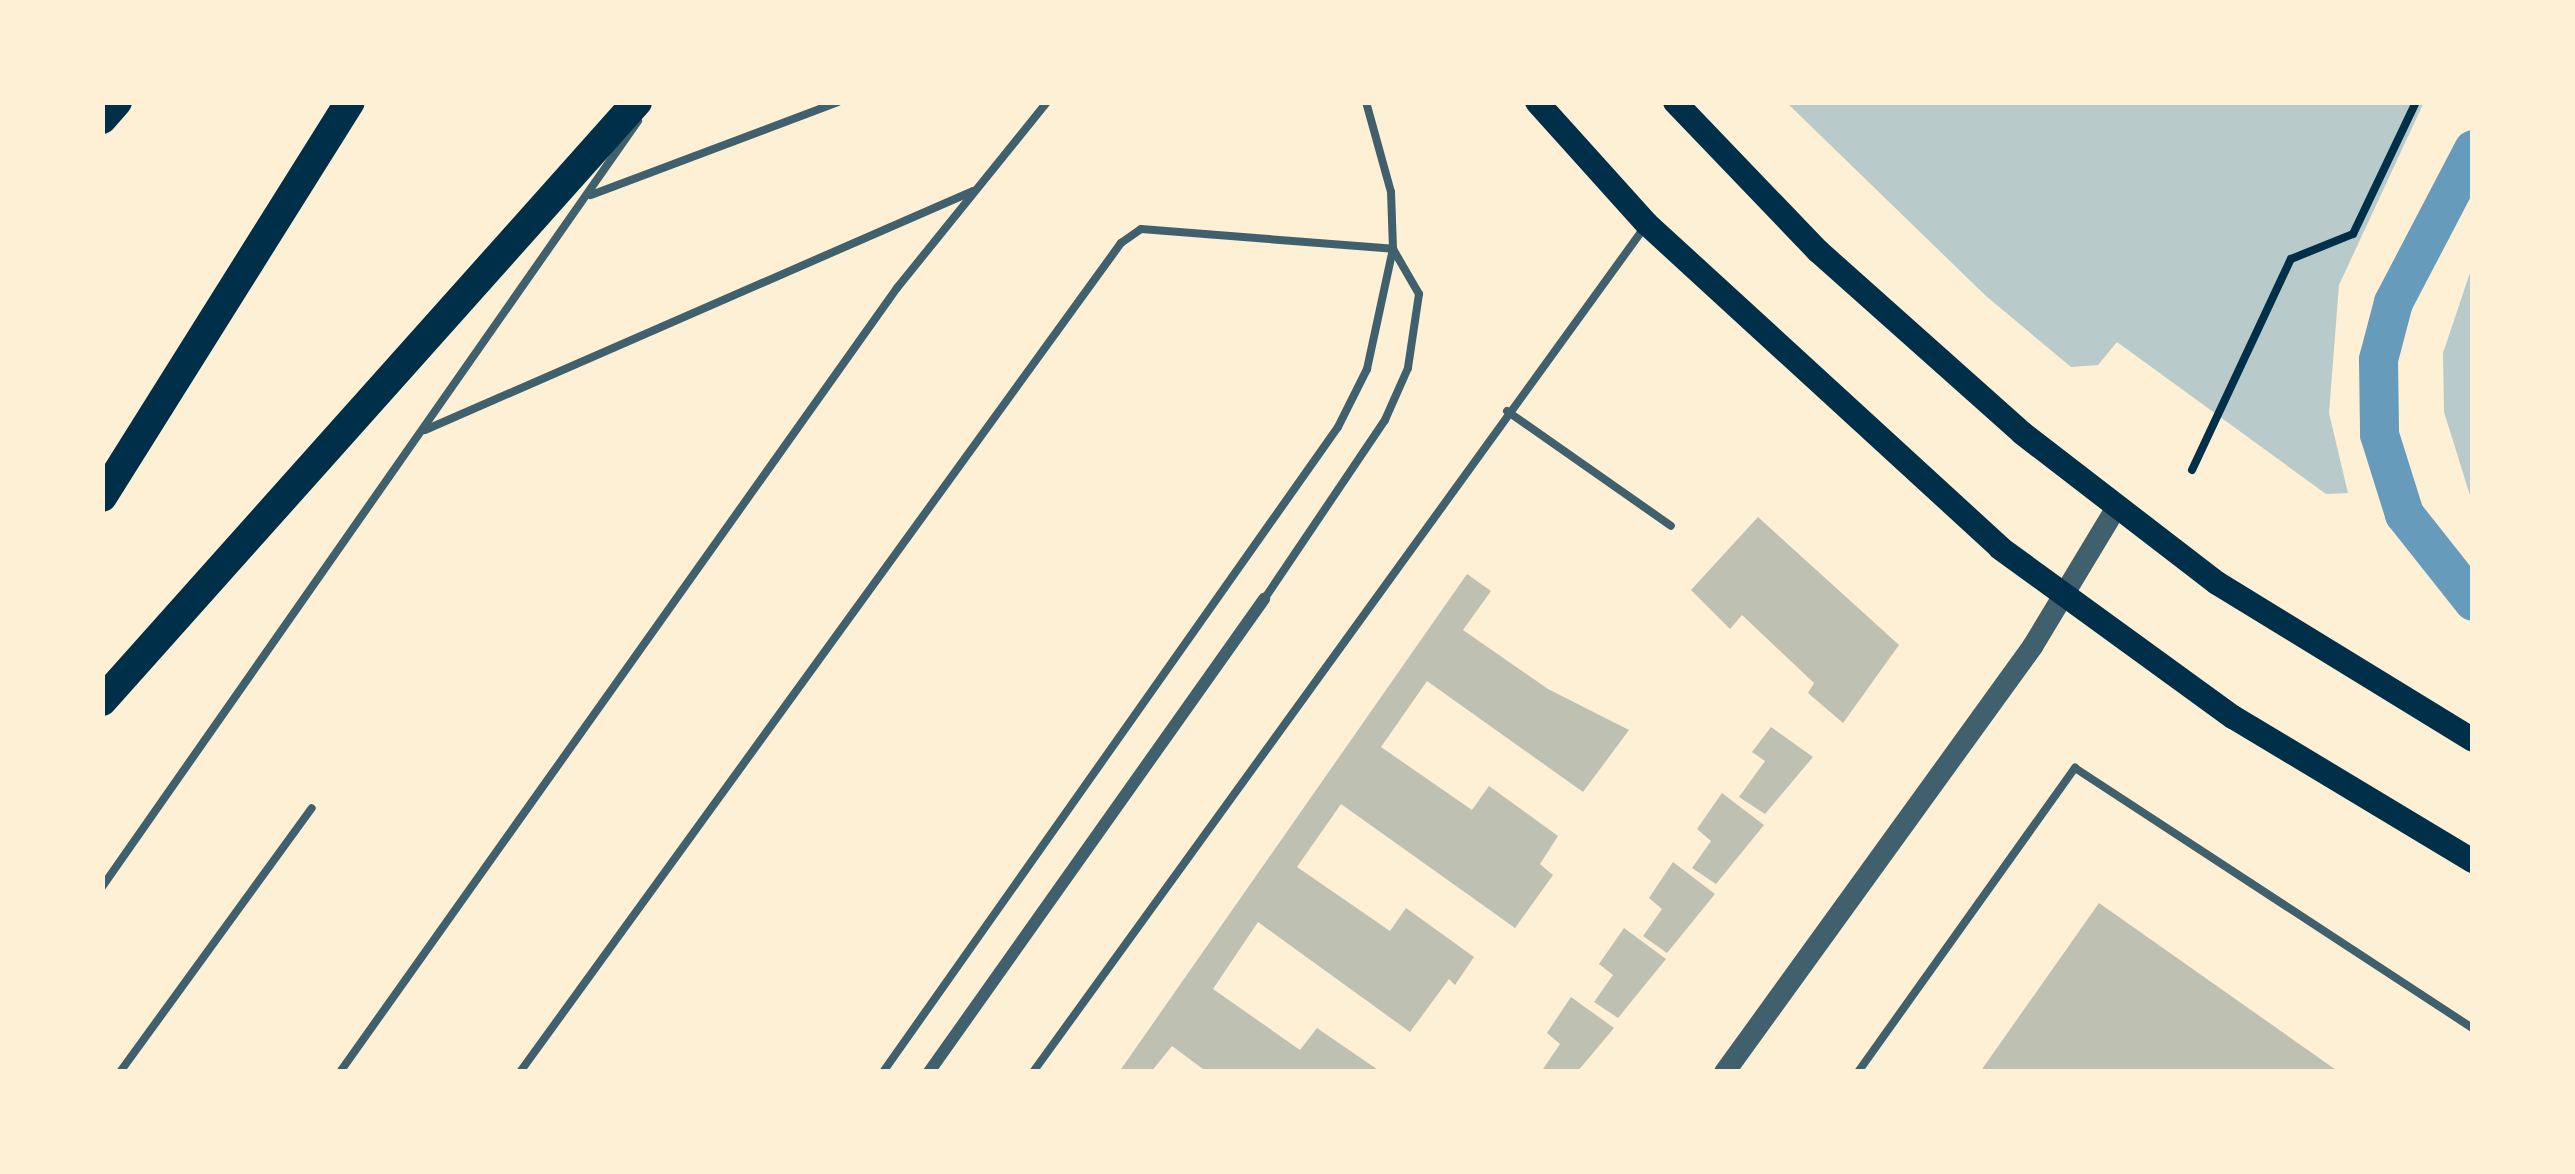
<!DOCTYPE html>
<style>
body{margin:0}
#map{position:relative;width:2575px;height:1174px;overflow:hidden;background:#fdf0d5;font-family:Inter,sans-serif}
div>[style]{position:absolute}
.green>*{inset:0;background:#b9caca}
.canal>*{height:39px;margin:-19.5px;padding:0 19.5px;transform-origin:19.5px;border-radius:19.5px;background:#669bbc}
.building>*{inset:0;background:#bec0b2}
.path>*{height:8px;margin:-4px;padding:0 4px;transform-origin:4px;border-radius:4px;background:#003049}
.service>*{height:8px;margin:-4px;padding:0 4px;transform-origin:4px;border-radius:4px;background:#3f606c}
.minor>*{height:12px;margin:-6px;padding:0 6px;transform-origin:6px;border-radius:6px;background:#3f606c}
.tertiary>*{height:21px;margin:-10.5px;padding:0 10.5px;transform-origin:10.5px;border-radius:10.5px;background:#3f606c}
.primary>*{height:24px;margin:-12px;padding:0 12px;transform-origin:12px;border-radius:12px;background:#003049}
.motorway>*{height:30px;margin:-15px;padding:0 15px;transform-origin:15px;border-radius:15px;background:#003049}
span{translate:-50% -50%;white-space:nowrap;text-align:center;line-height:1.15;-webkit-text-stroke:12px #fdf0d5;paint-order:stroke}
.frame{position:absolute;inset:0;border:105px solid #fdf0d5;pointer-events:none}
</style>
<div id="map">
<div class="green">
<i style="clip-path:polygon(1786px 102px,2424px 102px,2339px 285px,2329px 413px,2348px 493px,2326px 494px,2117px 342px,2098px 365px,2071px 367px,1986px 296px)"></i>
<i style="clip-path:polygon(2473px 264px,2473px 505px,2444px 412px,2443px 353px)"></i>
</div>
<div class="canal">
<i style="left:2473px;top:149px;width:173px;rotate:117.6deg"></i>
<i style="left:2393px;top:302px;width:59px;rotate:104.7deg"></i>
<i style="left:2378px;top:359px;width:75px;rotate:89.2deg"></i>
<i style="left:2379px;top:434px;width:84px;rotate:72.6deg"></i>
<i style="left:2404px;top:514px;width:111px;rotate:51.6deg"></i>
</div>
<div class="building">
<i style="clip-path:polygon(1758px 517px,1899px 645px,1843px 723px,1808px 693px,1814px 683px,1742px 615px,1730px 629px,1691px 590px)"></i>
<i style="clip-path:polygon(1467px 574px,1491px 591px,1463px 630px,1548px 689px,1629px 730px,1583px 792px,1427px 681px,1381px 747px,1472px 810px,1489px 786px,1558px 836px,1540px 864px,1553px 875px,1515px 928px,1341px 804px,1297px 867px,1390px 931px,1406px 908px,1474px 957px,1455px 985px,1449px 979px,1410px 1032px,1258px 922px,1213px 989px,1300px 1050px,1317px 1028px,1381px 1072px,1207px 1072px,1172px 1046px,1151px 1072px,1119px 1072px)"></i>
<i style="clip-path:polygon(1771px 727px,1813px 757px,1765px 814px,1739px 797px,1765px 761px,1752px 752px)"></i>
<i style="clip-path:polygon(1722px 793px,1764px 825px,1716px 884px,1692px 868px,1711px 841px,1697px 829px)"></i>
<i style="clip-path:polygon(1673px 862px,1715px 894px,1667px 953px,1643px 936px,1662px 909px,1649px 898px)"></i>
<i style="clip-path:polygon(2099px 903px,2339px 1072px,1980px 1072px)"></i>
<i style="clip-path:polygon(1624px 928px,1666px 959px,1618px 1018px,1594px 1002px,1613px 975px,1599px 964px)"></i>
<i style="clip-path:polygon(1571px 997px,1614px 1028px,1577px 1072px,1541px 1072px,1560px 1044px,1547px 1033px)"></i>
</div>
<div class="path">
<i style="left:2192px;top:470px;width:233px;rotate:-64.9deg"></i>
<i style="left:2291px;top:259px;width:67px;rotate:-22deg"></i>
<i style="left:2353px;top:234px;width:146px;rotate:-64.5deg"></i>
</div>
<div class="service">
<i style="left:591px;top:195px;width:264px;rotate:-20.6deg"></i>
<i style="left:1507px;top:411px;width:200px;rotate:35deg"></i>
<i style="left:425px;top:430px;width:598px;rotate:-23.56deg"></i>
<i style="left:102px;top:887px;width:935px;rotate:-55.02deg"></i>
<i style="left:120px;top:1072px;width:326px;rotate:-54deg"></i>
<i style="left:340px;top:1072px;width:962px;rotate:-54.61deg"></i>
<i style="left:897px;top:288px;width:239px;rotate:-51.1deg"></i>
<i style="left:520px;top:1072px;width:1024px;rotate:-54.06deg"></i>
<i style="left:1121px;top:243px;width:24px;rotate:-35deg"></i>
<i style="left:1141px;top:229px;width:253px;rotate:4.5deg"></i>
<i style="left:1393px;top:249px;width:52px;rotate:60deg"></i>
<i style="left:1419px;top:294px;width:75px;rotate:98.5deg"></i>
<i style="left:1408px;top:368px;width:57px;rotate:113.9deg"></i>
<i style="left:1385px;top:420px;width:215px;rotate:124deg"></i>
<i style="left:883px;top:1072px;width:789px;rotate:-54.8deg"></i>
<i style="left:1338px;top:427px;width:65px;rotate:-63.4deg"></i>
<i style="left:1367px;top:369px;width:123px;rotate:-77.8deg"></i>
<i style="left:1393px;top:249px;width:57px;rotate:-92deg"></i>
<i style="left:1391px;top:192px;width:93px;rotate:-105.5deg"></i>
<i style="left:1033px;top:1072px;width:1042px;rotate:-54.1deg"></i>
<i style="left:1858px;top:1072px;width:374px;rotate:-54.5deg"></i>
<i style="left:2075px;top:768px;width:475px;rotate:33.2deg"></i>
</div>
<div class="minor">
<i style="left:929px;top:1072px;width:580px;rotate:-54.69deg"></i>
</div>
<div class="tertiary">
<i style="left:1724px;top:1072px;width:526px;rotate:-54.13deg"></i>
<i style="left:2032px;top:646px;width:162px;rotate:-58.9deg"></i>
</div>
<div class="primary">
<i style="left:1537px;top:102px;width:164px;rotate:48deg"></i>
<i style="left:1647px;top:224px;width:479px;rotate:42.5deg"></i>
<i style="left:2000px;top:548px;width:288px;rotate:36deg"></i>
<i style="left:2233px;top:717px;width:280px;rotate:31deg"></i>
<i style="left:1675px;top:102px;width:207px;rotate:46.2deg"></i>
<i style="left:1818px;top:251px;width:273px;rotate:41.7deg"></i>
<i style="left:2022px;top:433px;width:246px;rotate:37.6deg"></i>
<i style="left:2217px;top:583px;width:300px;rotate:31.5deg"></i>
</div>
<div class="motorway">
<i style="left:102px;top:119px;width:23px;rotate:-49deg"></i>
<i style="left:102px;top:497px;width:466px;rotate:-57.9deg"></i>
<i style="left:102px;top:701px;width:803px;rotate:-48.23deg"></i>
</div>
<div class="frame"></div>
</div>
